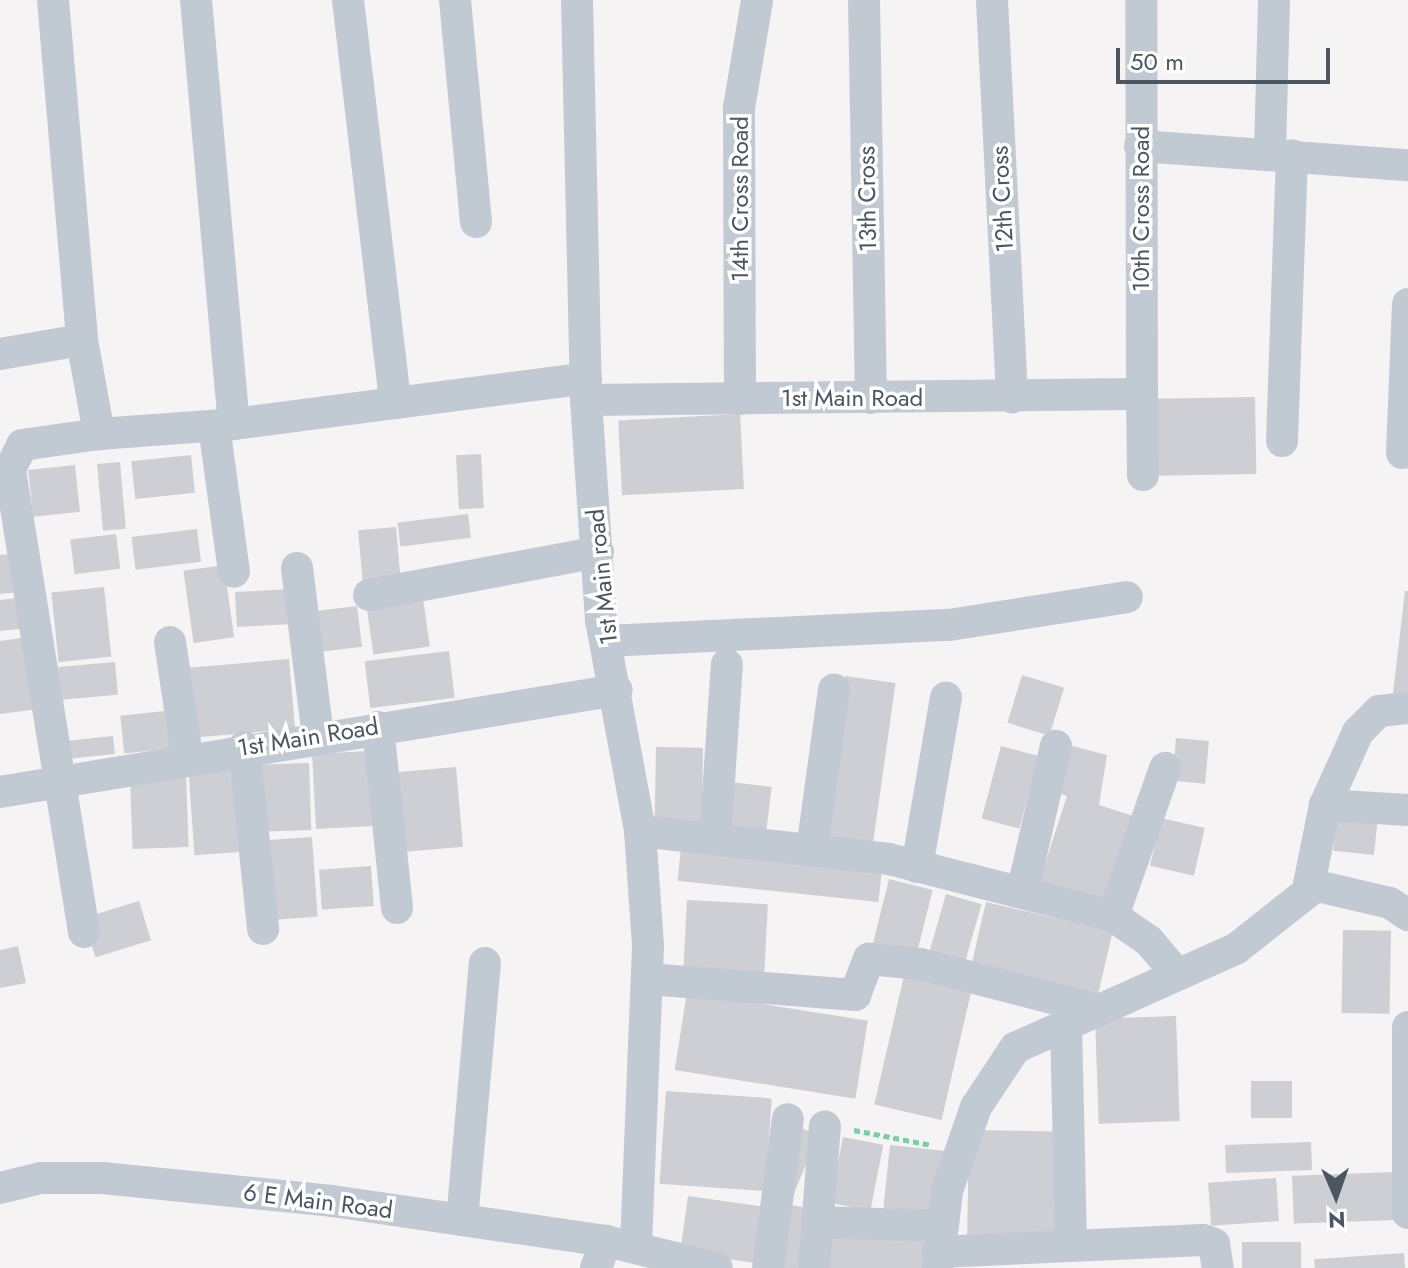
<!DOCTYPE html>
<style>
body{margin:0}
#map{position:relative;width:1408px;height:1268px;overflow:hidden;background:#f5f3f3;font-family:Jost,sans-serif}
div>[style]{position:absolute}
.building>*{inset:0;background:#cdcfd5;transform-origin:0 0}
.path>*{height:5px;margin-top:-2.5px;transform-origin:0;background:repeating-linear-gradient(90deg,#7ad0a6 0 6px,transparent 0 10px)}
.minor>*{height:32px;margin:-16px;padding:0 16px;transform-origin:16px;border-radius:16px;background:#c1cad2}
span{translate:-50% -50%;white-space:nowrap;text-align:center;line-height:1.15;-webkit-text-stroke:7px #fff;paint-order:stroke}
.street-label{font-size:24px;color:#4a5661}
.north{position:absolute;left:1296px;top:1156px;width:80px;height:80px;-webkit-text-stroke:6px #fff;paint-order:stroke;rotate:178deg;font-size:22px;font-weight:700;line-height:32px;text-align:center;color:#4a5661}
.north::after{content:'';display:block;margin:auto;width:28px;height:36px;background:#4a5661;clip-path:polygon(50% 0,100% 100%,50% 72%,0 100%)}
.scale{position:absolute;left:1116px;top:48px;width:214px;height:36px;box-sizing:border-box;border:4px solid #4a5661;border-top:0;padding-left:10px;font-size:24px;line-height:28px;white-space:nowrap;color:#4a5661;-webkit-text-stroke:6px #fff;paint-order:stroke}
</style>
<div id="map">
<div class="building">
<i style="left:1255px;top:397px;width:77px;height:102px;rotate:89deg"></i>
<i style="left:740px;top:414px;width:75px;height:122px;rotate:87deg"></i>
<i style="left:481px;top:454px;width:54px;height:25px;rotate:87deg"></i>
<i style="left:191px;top:455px;width:38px;height:60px;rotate:84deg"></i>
<i style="left:120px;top:462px;width:67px;height:23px;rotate:85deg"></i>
<i style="left:75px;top:465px;width:47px;height:47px;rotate:84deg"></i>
<i style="left:468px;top:514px;width:24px;height:71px;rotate:83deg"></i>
<i style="left:396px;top:527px;width:52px;height:38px;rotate:85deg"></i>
<i style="left:197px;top:529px;width:33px;height:66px;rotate:83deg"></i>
<i style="left:116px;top:534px;width:35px;height:46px;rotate:83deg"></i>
<i style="clip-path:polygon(16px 553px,20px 592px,0 594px,0 555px)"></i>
<i style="left:224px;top:565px;width:73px;height:41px;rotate:82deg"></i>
<i style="left:104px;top:587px;width:70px;height:53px;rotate:84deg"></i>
<i style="left:293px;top:589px;width:35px;height:58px;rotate:87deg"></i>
<i style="clip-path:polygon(1405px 591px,1408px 591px,1408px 694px,1393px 693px)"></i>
<i style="clip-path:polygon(25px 597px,29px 628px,0 631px,0 600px)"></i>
<i style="left:423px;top:598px;width:49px;height:57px;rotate:82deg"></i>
<i style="left:357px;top:606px;width:41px;height:50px;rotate:83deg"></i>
<i style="clip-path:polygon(29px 637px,39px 709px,0 714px,0 641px)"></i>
<i style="left:449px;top:651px;width:47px;height:85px;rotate:83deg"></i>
<i style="left:289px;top:659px;width:70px;height:101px;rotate:85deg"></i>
<i style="left:115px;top:662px;width:33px;height:57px;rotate:85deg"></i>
<i style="left:1022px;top:675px;width:44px;height:50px;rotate:17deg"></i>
<i style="left:845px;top:676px;width:51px;height:168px;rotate:8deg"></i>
<i style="left:174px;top:710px;width:38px;height:54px;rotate:84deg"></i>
<i style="left:113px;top:736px;width:18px;height:50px;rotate:84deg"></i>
<i style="left:1176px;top:738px;width:33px;height:43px;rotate:5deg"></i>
<i style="clip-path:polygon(1061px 743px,1107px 755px,1099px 805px,1136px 817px,1107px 904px,1039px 882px,1067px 796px,1049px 790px)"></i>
<i style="left:1001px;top:746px;width:39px;height:75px;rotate:15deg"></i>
<i style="left:656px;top:747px;width:47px;height:84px;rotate:1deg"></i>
<i style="left:369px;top:751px;width:75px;height:57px;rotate:87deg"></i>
<i style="left:237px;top:761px;width:91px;height:49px;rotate:86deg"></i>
<i style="left:309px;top:763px;width:67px;height:52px;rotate:88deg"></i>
<i style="left:456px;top:767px;width:80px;height:63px;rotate:85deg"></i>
<i style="left:186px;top:774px;width:73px;height:56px;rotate:88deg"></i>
<i style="left:731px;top:782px;width:41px;height:52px;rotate:7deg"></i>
<i style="left:1337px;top:814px;width:41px;height:37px;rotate:6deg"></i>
<i style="left:1161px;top:818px;width:45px;height:49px;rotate:13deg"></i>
<i style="left:312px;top:837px;width:80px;height:47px;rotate:86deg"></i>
<i style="left:681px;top:848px;width:202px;height:33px;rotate:6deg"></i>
<i style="left:371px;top:866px;width:40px;height:52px;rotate:86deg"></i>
<i style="left:889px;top:879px;width:45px;height:69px;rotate:14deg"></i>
<i style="left:946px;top:894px;width:37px;height:66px;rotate:16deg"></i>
<i style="left:687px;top:900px;width:81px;height:78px;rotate:3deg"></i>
<i style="left:139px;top:901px;width:41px;height:58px;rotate:73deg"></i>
<i style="left:986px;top:902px;width:130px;height:69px;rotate:13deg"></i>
<i style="left:1343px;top:930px;width:48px;height:83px;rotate:1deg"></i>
<i style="clip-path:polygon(18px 946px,26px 983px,0 988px,0 950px)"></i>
<i style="left:906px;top:967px;width:69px;height:141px;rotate:13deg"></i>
<i style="left:687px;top:992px;width:183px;height:79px;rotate:9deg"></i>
<i style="left:1176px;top:1016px;width:105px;height:81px;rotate:88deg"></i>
<i style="left:1251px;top:1081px;width:41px;height:37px"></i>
<i style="left:666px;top:1091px;width:106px;height:93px;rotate:4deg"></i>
<i style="left:791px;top:1124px;width:29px;height:69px;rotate:22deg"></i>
<i style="left:969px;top:1130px;width:96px;height:109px;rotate:1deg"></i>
<i style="left:843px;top:1137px;width:41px;height:67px;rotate:11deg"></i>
<i style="left:1311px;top:1142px;width:28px;height:86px;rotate:88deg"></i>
<i style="left:890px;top:1145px;width:54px;height:63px;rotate:6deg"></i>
<i style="left:1396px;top:1172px;width:48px;height:104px;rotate:88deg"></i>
<i style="left:1276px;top:1178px;width:43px;height:68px;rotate:86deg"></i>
<i style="left:688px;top:1196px;width:82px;height:57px;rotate:8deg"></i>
<i style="clip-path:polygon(781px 1203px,812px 1209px,808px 1268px,773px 1268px)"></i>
<i style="clip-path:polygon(831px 1230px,930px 1233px,932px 1268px,826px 1268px)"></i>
<i style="left:1301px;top:1242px;width:26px;height:59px;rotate:90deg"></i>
<i style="left:1404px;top:1253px;width:15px;height:90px;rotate:86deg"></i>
</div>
<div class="path">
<i style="left:854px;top:1130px;width:79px;rotate:10.9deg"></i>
</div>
<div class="minor">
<i style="left:53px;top:0;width:341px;rotate:85.1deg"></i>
<i style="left:196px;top:0;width:426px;rotate:84.9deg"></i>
<i style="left:348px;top:0;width:406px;rotate:83.3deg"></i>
<i style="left:455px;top:0;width:223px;rotate:84.6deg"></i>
<i style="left:577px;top:0;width:400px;rotate:88.7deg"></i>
<i style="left:586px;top:400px;width:221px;rotate:86.1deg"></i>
<i style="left:601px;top:620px;width:215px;rotate:79.5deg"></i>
<i style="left:640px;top:831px;width:115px;rotate:86deg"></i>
<i style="left:648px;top:946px;width:302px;rotate:92.3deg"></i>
<i style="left:864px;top:0;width:398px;rotate:89deg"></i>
<i style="left:992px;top:0;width:398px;rotate:87.1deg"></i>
<i style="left:1140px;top:146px;width:269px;rotate:4.1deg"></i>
<i style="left:1270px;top:153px;width:153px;rotate:-88.5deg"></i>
<i style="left:0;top:354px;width:83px;rotate:-9.7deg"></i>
<i style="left:82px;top:340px;width:96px;rotate:79.7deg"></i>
<i style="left:99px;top:434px;width:135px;rotate:-4.2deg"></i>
<i style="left:234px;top:424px;width:355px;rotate:-7.4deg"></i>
<i style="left:1142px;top:394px;width:81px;rotate:89.3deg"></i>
<i style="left:740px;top:399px;width:291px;rotate:-90.2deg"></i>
<i style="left:739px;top:108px;width:109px;rotate:-80.5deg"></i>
<i style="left:586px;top:400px;width:556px;rotate:-0.62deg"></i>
<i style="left:1142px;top:394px;width:394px;rotate:-90.1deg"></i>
<i style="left:214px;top:426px;width:147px;rotate:82.2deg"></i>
<i style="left:1282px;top:441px;width:286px;rotate:-88deg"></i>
<i style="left:1402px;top:453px;width:149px;rotate:-87.7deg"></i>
<i style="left:297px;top:568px;width:169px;rotate:82.9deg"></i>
<i style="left:369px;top:595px;width:233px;rotate:-10.6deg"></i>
<i style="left:606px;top:641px;width:343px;rotate:-2.7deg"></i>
<i style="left:949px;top:625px;width:180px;rotate:-8.9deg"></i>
<i style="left:170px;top:642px;width:115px;rotate:81.5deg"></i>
<i style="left:1408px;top:708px;width:29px;rotate:174deg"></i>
<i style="left:1379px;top:711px;width:30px;rotate:135deg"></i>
<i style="left:1358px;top:732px;width:80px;rotate:114.3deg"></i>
<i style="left:1325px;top:805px;width:81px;rotate:101.4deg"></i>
<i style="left:1309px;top:884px;width:83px;rotate:13.2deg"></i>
<i style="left:1390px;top:903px;width:22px;rotate:34deg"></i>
<i style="left:378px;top:727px;width:182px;rotate:84deg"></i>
<i style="left:244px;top:747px;width:183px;rotate:84deg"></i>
<i style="left:0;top:792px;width:625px;rotate:-9.39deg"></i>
<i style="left:1325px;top:805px;width:83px;rotate:3.4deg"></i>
<i style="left:640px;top:831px;width:251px;rotate:6.4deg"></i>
<i style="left:889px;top:859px;width:231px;rotate:14.3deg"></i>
<i style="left:1113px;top:916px;width:44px;rotate:34.8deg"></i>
<i style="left:1149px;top:941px;width:42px;rotate:49.8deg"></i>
<i style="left:715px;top:839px;width:175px;rotate:-86.1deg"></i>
<i style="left:812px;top:850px;width:162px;rotate:-82.2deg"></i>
<i style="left:917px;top:867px;width:172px;rotate:-80.3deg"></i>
<i style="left:1022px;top:893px;width:151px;rotate:-77deg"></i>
<i style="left:1113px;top:916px;width:157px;rotate:-70.6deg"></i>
<i style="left:84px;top:932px;width:469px;rotate:-99.1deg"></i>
<i style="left:10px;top:469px;width:27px;rotate:-63deg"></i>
<i style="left:22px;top:445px;width:78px;rotate:-8.1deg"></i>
<i style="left:648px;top:979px;width:208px;rotate:4.4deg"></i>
<i style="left:855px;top:995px;width:39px;rotate:-69deg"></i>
<i style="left:869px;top:959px;width:51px;rotate:5.6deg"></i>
<i style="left:920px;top:964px;width:180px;rotate:14.5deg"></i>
<i style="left:1066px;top:1023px;width:223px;rotate:88.7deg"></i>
<i style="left:1408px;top:1027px;width:186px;rotate:90deg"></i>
<i style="left:0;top:1188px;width:42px;rotate:-13.7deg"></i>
<i style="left:41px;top:1178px;width:61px"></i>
<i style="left:102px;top:1178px;width:231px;rotate:5.7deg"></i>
<i style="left:332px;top:1201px;width:277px;rotate:8.3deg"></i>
<i style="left:606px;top:1241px;width:114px;rotate:13.7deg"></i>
<i style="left:462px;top:1220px;width:258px;rotate:-84.9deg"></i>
<i style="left:817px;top:1222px;width:125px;rotate:1.8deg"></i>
<i style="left:938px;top:1252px;width:265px;rotate:-2.6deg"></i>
<i style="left:1203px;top:1240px;width:12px;rotate:20deg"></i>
<i style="left:1214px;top:1244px;width:24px;rotate:81deg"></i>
<i style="left:596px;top:1268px;width:29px;rotate:-70deg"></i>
<i style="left:768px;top:1268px;width:150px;rotate:-82.4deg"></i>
<i style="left:814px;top:1268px;width:142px;rotate:-85.6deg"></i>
<i style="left:938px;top:1268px;width:78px;rotate:-83.3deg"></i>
<i style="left:947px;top:1191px;width:89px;rotate:-71deg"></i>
<i style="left:976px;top:1107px;width:71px;rotate:-56.5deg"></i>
<i style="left:1015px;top:1048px;width:243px;rotate:-24.2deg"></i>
<i style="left:1237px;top:948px;width:97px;rotate:-38.3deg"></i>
</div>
<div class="street-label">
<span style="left:740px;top:199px;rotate:-90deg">14th Cross Road</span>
<span style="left:867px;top:199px;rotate:-91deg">13th Cross</span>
<span style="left:1002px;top:199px;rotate:-93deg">12th Cross</span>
<span style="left:1141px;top:209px;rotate:-90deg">10th Cross Road</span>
<span style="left:852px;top:398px">1st Main Road</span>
<span style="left:602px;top:577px;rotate:-96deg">1st Main road</span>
<span style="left:308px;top:737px;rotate:-9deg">1st Main Road</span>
<span style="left:318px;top:1201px;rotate:7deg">6 E Main Road</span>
</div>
<div class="north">N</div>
<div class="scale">50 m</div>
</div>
